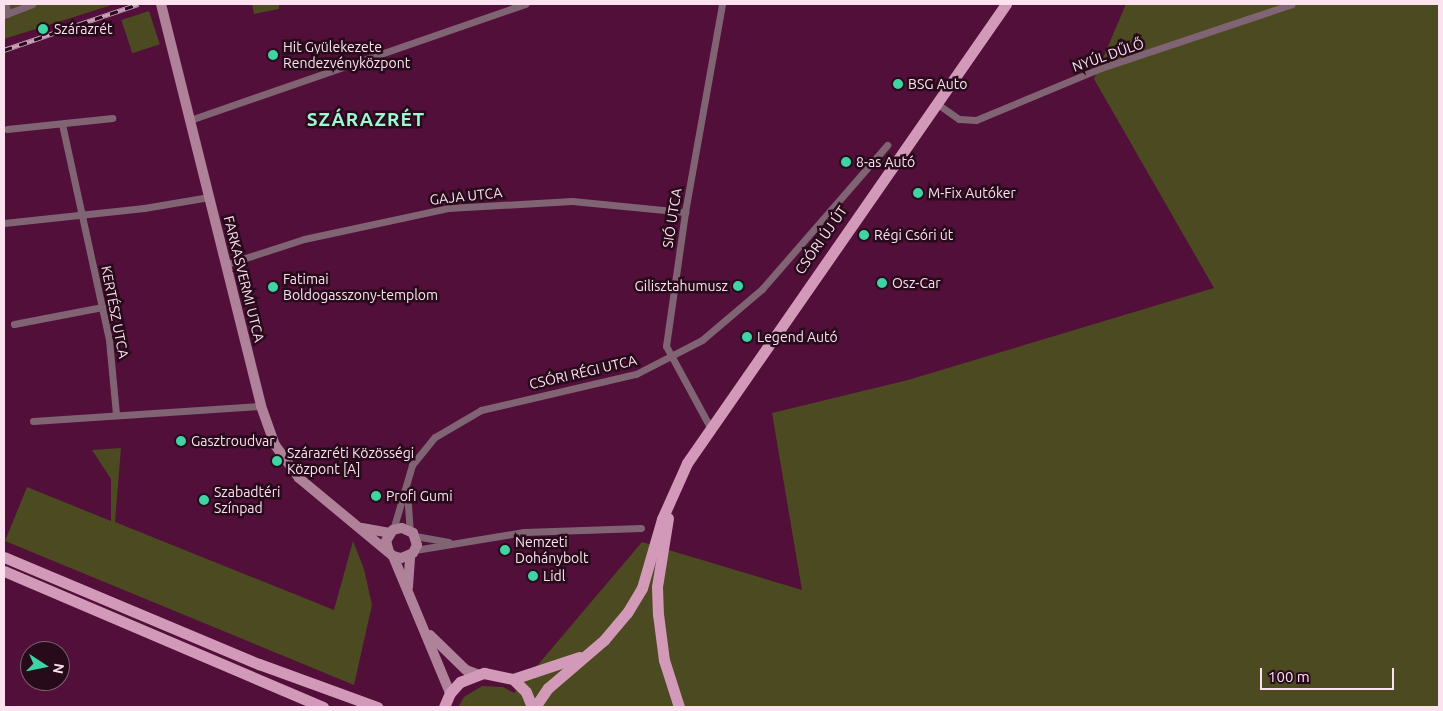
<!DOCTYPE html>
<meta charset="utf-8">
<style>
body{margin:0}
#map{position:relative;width:1443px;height:711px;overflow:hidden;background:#510f39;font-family:Ubuntu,sans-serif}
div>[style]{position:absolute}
.green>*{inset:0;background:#4c4a20;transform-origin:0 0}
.street>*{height:7px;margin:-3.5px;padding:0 3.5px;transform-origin:3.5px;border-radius:3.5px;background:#816473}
.secondary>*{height:10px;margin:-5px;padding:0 5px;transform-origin:5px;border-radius:5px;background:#af829a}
.primary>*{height:11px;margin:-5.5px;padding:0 5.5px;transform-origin:5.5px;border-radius:5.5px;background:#d399b8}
.rail>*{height:4.5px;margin-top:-2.25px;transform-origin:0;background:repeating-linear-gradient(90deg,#270b1b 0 8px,#c7a1b7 0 16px);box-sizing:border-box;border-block:1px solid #c7a1b7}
.dots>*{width:14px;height:14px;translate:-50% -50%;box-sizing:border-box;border:2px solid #270b1b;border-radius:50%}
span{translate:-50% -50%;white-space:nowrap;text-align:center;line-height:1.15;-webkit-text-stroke:5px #270b1b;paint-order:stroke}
.poi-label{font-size:14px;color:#fce2ef}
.left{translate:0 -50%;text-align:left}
.right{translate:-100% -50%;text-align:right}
.street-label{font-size:14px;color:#fce2ef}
.district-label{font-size:19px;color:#9ef7d2;font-weight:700;letter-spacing:1px}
.frame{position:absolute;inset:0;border:5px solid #fce2ef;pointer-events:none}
.north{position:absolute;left:20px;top:641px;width:50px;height:50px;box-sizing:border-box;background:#270b1b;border:1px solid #7c6170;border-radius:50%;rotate:101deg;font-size:14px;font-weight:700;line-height:20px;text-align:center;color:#fce2ef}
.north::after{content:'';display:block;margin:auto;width:18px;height:22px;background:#3ed4a3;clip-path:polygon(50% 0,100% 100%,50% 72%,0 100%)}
.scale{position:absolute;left:1260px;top:668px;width:134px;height:22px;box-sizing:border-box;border:2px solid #fce2ef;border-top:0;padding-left:6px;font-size:15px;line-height:18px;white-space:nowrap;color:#fce2ef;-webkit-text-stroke:4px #270b1b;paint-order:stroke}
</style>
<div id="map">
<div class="green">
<i style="clip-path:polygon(4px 4px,115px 4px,4px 39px)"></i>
<i style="clip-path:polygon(252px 4px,279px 4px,279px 9px,254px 14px)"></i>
<i style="clip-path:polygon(1126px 4px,1439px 4px,1439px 707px,458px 707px,464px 697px,482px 686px,503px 687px,514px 693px,642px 542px,802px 590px,772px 413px,908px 380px,1214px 288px,1094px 79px)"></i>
<i style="left:149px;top:11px;width:35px;height:29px;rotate:72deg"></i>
<i style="clip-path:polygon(121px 448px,115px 522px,334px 610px,353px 541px,364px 569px,372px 605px,354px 685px,5px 541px,27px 487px,111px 521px,111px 479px,92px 450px)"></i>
</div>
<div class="street">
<i style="left:5px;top:4px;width:10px;rotate:73deg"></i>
<i style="left:4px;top:15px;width:30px;rotate:-21deg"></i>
<i style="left:936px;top:103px;width:28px;rotate:35deg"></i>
<i style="left:959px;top:119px;width:17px;rotate:3deg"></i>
<i style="left:976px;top:120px;width:135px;rotate:-22.6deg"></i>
<i style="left:1101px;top:68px;width:201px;rotate:-18.5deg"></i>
<i style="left:190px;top:120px;width:355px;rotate:-19.1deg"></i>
<i style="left:62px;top:124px;width:221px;rotate:77.7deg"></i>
<i style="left:109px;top:340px;width:74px;rotate:84.6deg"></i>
<i style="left:7px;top:129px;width:106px;rotate:-6deg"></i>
<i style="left:4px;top:223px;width:141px;rotate:-6.1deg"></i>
<i style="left:144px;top:208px;width:66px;rotate:-9.6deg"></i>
<i style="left:227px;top:264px;width:81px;rotate:-18deg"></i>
<i style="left:304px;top:239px;width:147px;rotate:-12.1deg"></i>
<i style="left:448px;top:208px;width:124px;rotate:-3.2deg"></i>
<i style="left:572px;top:201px;width:114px;rotate:5.6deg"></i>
<i style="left:14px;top:324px;width:90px;rotate:-10.9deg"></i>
<i style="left:33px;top:421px;width:228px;rotate:-3.8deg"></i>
<i style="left:710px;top:427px;width:92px;rotate:-118.5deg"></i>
<i style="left:666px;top:346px;width:135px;rotate:-81.9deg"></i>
<i style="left:685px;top:212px;width:211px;rotate:-79.9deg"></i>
<i style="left:407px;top:491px;width:39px;rotate:86deg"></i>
<i style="left:393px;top:530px;width:68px;rotate:-73.7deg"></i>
<i style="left:412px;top:465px;width:36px;rotate:-51deg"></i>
<i style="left:435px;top:437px;width:53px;rotate:-30.4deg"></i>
<i style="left:481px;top:410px;width:159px;rotate:-13.1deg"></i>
<i style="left:636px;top:374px;width:74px;rotate:-27.3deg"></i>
<i style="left:702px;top:340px;width:79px;rotate:-40.4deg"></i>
<i style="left:762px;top:289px;width:191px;rotate:-49deg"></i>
<i style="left:415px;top:536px;width:34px;rotate:10deg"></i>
<i style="left:415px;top:550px;width:110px;rotate:-9.4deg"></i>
<i style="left:524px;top:532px;width:117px;rotate:-2deg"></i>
</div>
<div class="secondary">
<i style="left:161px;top:4px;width:414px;rotate:76deg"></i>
<i style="left:261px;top:406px;width:41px;rotate:70.3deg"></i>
<i style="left:275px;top:445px;width:41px;rotate:54deg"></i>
<i style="left:299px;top:478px;width:122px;rotate:39.7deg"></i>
<i style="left:393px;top:556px;width:148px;rotate:67.4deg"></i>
<i style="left:362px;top:528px;width:28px;rotate:10deg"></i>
<i style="left:389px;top:552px;width:11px;rotate:-105deg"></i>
<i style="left:386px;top:541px;width:13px;rotate:-58deg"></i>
<i style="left:393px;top:530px;width:9px;rotate:-13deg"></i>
<i style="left:402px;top:528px;width:12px;rotate:24deg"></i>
<i style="left:413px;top:533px;width:13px;rotate:72deg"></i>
<i style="left:417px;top:545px;width:9px;rotate:117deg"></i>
<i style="left:413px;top:553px;width:13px;rotate:157deg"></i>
<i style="left:401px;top:558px;width:8px;rotate:-166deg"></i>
<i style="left:408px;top:587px;width:31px;rotate:-86deg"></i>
<i style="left:430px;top:635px;width:50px;rotate:44.2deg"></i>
<i style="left:466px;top:670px;width:12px;rotate:20deg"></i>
</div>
<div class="primary">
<i style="left:668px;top:518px;width:70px;rotate:99.1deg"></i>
<i style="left:657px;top:587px;width:27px;rotate:88deg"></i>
<i style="left:658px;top:614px;width:46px;rotate:82.6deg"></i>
<i style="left:664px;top:660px;width:49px;rotate:72.3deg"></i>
<i style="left:4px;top:557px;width:277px;rotate:22.8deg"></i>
<i style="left:259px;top:664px;width:126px;rotate:20deg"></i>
<i style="left:4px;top:571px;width:347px;rotate:23.1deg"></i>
<i style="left:513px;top:679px;width:70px;rotate:-18.4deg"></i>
<i style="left:444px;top:707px;width:15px;rotate:-67deg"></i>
<i style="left:450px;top:693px;width:15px;rotate:-48deg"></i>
<i style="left:460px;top:682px;width:26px;rotate:-21deg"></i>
<i style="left:484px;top:673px;width:30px;rotate:12deg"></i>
<i style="left:513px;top:679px;width:18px;rotate:45deg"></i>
<i style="left:526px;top:692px;width:16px;rotate:68deg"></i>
<i style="left:535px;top:707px;width:23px;rotate:-56deg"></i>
<i style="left:548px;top:688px;width:74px;rotate:-40.6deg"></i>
<i style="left:604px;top:640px;width:35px;rotate:-50deg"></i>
<i style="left:627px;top:613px;width:29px;rotate:-59deg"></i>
<i style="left:642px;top:588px;width:72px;rotate:-73.8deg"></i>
<i style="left:662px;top:519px;width:61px;rotate:-65.9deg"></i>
<i style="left:687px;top:463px;width:559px;rotate:-55.2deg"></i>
</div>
<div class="rail">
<i style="left:4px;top:50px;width:142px;rotate:-18.9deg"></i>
</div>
<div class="dots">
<i style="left:43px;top:29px;background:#3ed4a3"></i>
<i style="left:273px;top:55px;background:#3ed4a3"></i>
<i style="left:898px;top:84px;background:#3ed4a3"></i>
<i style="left:846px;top:162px;background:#3ed4a3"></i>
<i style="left:918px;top:193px;background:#3ed4a3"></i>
<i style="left:864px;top:235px;background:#3ed4a3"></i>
<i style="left:882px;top:283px;background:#3ed4a3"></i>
<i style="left:738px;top:286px;background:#3ed4a3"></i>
<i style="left:273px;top:287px;background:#3ed4a3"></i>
<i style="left:747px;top:337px;background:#3ed4a3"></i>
<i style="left:181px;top:441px;background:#3ed4a3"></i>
<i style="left:277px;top:461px;background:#3ed4a3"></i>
<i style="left:376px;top:496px;background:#3ed4a3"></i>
<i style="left:204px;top:500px;background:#3ed4a3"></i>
<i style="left:505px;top:550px;background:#3ed4a3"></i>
<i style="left:533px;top:576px;background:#3ed4a3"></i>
</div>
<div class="poi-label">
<span class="left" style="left:54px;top:29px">Szárazrét</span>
<span class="left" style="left:283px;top:55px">Hit Gyülekezete<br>Rendezvényközpont</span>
<span class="left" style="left:908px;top:84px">BSG Auto</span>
<span class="left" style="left:856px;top:162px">8-as Autó</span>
<span class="left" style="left:928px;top:193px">M-Fix Autóker</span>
<span class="left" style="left:874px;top:235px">Régi Csóri út</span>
<span class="left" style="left:283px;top:287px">Fatimai<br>Boldogasszony-templom</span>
<span class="left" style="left:892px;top:283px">Osz-Car</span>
<span class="right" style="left:728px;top:286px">Gilisztahumusz</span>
<span class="left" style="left:757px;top:337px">Legend Autó</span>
<span class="left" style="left:191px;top:441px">Gasztroudvar</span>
<span class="left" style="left:287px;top:461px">Szárazréti Közösségi<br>Központ [A]</span>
<span class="left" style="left:214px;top:500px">Szabadtéri<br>Színpad</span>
<span class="left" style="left:386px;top:496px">Profi Gumi</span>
<span class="left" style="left:515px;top:550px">Nemzeti<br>Dohánybolt</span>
<span class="left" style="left:543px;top:576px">Lidl</span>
</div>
<div class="street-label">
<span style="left:1108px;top:55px;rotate:-19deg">NYÚL DŰLŐ</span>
<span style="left:466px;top:196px;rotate:-6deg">GAJA UTCA</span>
<span style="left:672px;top:218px;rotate:-81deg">SIÓ UTCA</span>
<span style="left:821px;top:240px;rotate:-55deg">CSÓRI ÚJ ÚT</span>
<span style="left:244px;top:279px;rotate:76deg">FARKASVERMI UTCA</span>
<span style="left:115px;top:312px;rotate:79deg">KERTÉSZ UTCA</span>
<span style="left:583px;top:372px;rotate:-13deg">CSÓRI RÉGI UTCA</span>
</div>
<div class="district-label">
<span style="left:366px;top:120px">SZÁRAZRÉT</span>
</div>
<div class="frame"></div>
<div class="north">N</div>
<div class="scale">100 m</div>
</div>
